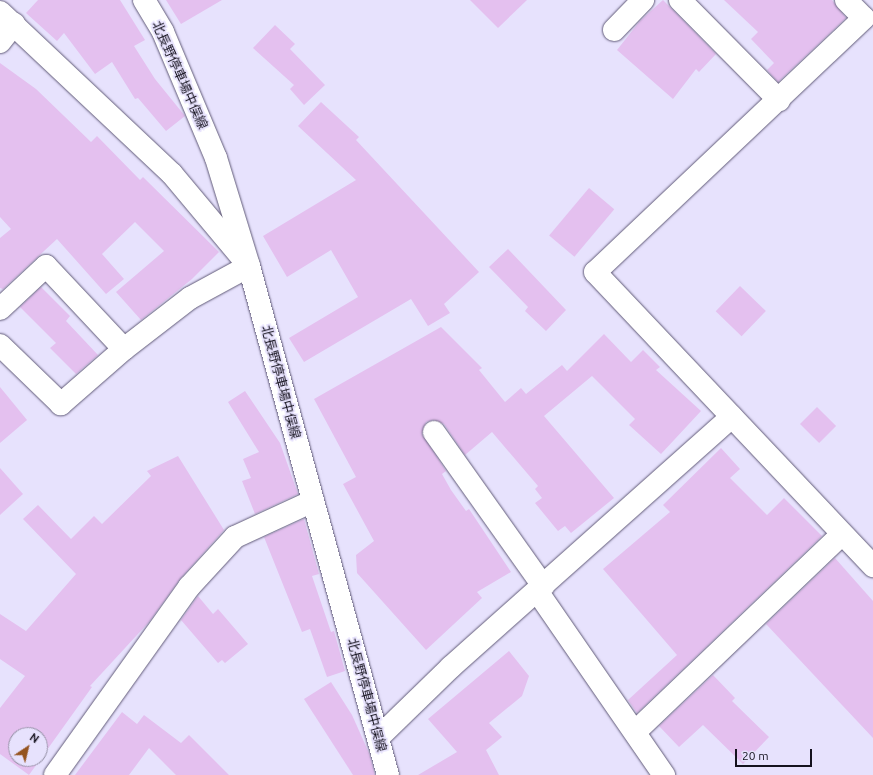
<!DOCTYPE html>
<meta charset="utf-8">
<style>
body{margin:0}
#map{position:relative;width:873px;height:775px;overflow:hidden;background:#e7e2fd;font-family:Ubuntu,"Noto Sans JP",sans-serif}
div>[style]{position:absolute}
.building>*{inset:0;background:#e4c0ef;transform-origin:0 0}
.roads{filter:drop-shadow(0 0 1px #615b78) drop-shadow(0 0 1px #615b78)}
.minor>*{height:22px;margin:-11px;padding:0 11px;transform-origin:11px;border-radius:11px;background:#fff}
.major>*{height:22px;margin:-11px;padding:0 11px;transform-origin:11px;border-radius:11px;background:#fff}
span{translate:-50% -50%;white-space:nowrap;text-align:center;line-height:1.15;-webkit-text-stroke:3.5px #e7e2fd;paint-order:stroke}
.street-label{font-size:13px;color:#15121e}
.north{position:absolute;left:8px;top:727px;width:40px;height:40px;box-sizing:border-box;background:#e7e2fd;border:1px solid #938fa4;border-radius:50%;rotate:35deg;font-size:11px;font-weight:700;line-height:16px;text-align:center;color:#15121e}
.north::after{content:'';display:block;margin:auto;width:14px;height:18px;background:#955420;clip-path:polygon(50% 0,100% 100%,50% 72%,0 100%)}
.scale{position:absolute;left:735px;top:749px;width:77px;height:18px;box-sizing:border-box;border:2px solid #15121e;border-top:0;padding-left:5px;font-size:12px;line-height:14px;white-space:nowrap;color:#15121e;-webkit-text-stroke:3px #e7e2fd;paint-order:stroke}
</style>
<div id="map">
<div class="building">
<i style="clip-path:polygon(38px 0,120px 0,145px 40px,134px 46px,155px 79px,185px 116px,166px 131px,138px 98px,135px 99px,112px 62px,95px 74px,64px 33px,57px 41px,26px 13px)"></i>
<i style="clip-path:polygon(166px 0,222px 0,181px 24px)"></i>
<i style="clip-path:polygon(470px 0,527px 0,498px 28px)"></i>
<i style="clip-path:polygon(663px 0,716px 54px,699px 72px,696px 69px,673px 99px,617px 50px,640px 21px)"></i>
<i style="clip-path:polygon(724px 0,832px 0,846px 18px,778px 82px,767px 70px,774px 63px,751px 39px,758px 32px)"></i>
<i style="clip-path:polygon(275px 25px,295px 44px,290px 49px,325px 85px,304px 105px,290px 89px,294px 85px,253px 48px)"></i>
<i style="clip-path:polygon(0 63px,36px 89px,91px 142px,97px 136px,140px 180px,143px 177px,219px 252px,192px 279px,141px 320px,116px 292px,164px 251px,135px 222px,102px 254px,124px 279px,106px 294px,57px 239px,3px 289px,0 288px,0 238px,11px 229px,0 217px)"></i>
<i style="clip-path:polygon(321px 102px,359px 137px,356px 140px,479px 272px,444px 304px,450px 313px,428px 326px,411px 299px,304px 362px,289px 338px,358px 297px,331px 250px,287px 277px,263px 236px,356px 180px,298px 126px)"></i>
<i style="left:589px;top:188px;width:33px;height:62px;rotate:40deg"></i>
<i style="clip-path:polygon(508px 249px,566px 310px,546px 331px,525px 311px,528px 307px,489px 267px)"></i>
<i style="left:740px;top:286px;width:36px;height:35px;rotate:44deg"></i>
<i style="clip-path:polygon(41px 287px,70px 316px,66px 321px,98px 355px,76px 374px,50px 348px,56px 343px,20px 307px)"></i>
<i style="clip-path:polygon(441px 327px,482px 368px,479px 370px,505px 402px,521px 388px,526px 394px,562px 365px,567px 371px,604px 334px,631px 362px,643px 350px,660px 367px,656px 370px,701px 411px,661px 454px,629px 425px,635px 419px,592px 376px,544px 416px,614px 498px,571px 533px,565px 526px,558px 531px,535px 503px,542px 498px,535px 489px,538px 486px,492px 432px,465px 455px,444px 424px,433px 420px,426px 422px,422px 434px,446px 471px,442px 474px,451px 490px,466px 511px,469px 509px,511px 572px,477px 592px,482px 598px,426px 650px,357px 573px,356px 555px,374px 541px,343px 484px,356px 477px,314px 399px)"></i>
<i style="clip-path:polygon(0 387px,27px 420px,0 443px)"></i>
<i style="clip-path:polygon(245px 391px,280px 443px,298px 494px,255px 514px,242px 481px,251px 478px,243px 459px,259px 452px,228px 402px)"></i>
<i style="left:817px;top:407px;width:27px;height:24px;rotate:45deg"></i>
<i style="clip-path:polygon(721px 448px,740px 469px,730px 478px,767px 515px,784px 498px,822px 536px,637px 713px,628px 700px,677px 655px,603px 569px,670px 512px,663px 505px)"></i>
<i style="clip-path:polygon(evenodd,178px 456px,224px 530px,180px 579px,149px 622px,90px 686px,92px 687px,29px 775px,0 754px,0 708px,25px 676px,0 659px,0 614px,26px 631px,76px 574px,23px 519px,38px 505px,71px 539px,94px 516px,102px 524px,151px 476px,147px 471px,178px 456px,16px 735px,40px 735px,40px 759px,16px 759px,16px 735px)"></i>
<i style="clip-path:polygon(0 468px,23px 494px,0 515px)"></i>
<i style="clip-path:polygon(304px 519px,319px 574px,312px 576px,331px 632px,334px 631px,345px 671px,327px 677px,310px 629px,302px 632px,264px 537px)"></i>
<i style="clip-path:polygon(835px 558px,873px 601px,873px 738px,766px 624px)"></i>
<i style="clip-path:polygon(198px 596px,213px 614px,218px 609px,248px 644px,225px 663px,222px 660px,218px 663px,181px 620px)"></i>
<i style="clip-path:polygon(509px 651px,529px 676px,522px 696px,489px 723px,502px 737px,486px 750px,499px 775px,418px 775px,457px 752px,428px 719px)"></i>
<i style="clip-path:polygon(713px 675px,735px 698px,732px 701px,769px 737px,743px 764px,703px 725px,679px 747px,659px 726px)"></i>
<i style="clip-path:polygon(331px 682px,352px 715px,369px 753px,375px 775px,353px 775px,304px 699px)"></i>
<i style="clip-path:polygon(122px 712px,137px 724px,144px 715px,181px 743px,189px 735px,229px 775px,176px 775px,149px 748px,129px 775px,75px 775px)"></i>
</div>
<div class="roads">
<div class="minor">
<i style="left:680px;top:0;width:141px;rotate:45.3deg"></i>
<i style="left:846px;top:0;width:25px;rotate:45deg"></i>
<i style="left:864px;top:18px;width:370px;rotate:136.6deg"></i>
<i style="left:595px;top:272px;width:405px;rotate:46.6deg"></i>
<i style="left:0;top:12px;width:236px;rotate:43.3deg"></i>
<i style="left:172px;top:174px;width:120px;rotate:50.1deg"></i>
<i style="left:249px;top:266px;width:67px;rotate:151.5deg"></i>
<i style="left:190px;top:298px;width:83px;rotate:142.3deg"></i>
<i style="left:124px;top:349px;width:84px;rotate:138.9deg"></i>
<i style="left:61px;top:404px;width:85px;rotate:-136deg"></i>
<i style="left:614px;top:30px;width:42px;rotate:-46deg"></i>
<i style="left:0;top:42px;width:23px;rotate:-52deg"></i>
<i style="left:0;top:309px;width:63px;rotate:-43.1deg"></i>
<i style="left:46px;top:266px;width:114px;rotate:46.8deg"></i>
<i style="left:434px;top:432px;width:189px;rotate:54.7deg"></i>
<i style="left:537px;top:591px;width:224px;rotate:55.4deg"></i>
<i style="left:635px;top:732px;width:286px;rotate:-43.7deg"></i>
<i style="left:379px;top:737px;width:100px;rotate:-44.2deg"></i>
<i style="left:451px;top:667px;width:376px;rotate:-41.7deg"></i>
<i style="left:55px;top:775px;width:231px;rotate:-54.5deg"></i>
<i style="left:189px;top:587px;width:68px;rotate:-47.4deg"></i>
<i style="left:235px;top:537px;width:86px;rotate:-24.8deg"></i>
</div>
<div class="major">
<i style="left:144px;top:0;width:37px;rotate:59deg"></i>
<i style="left:163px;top:32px;width:137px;rotate:67.2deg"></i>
<i style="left:216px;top:158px;width:113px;rotate:73deg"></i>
<i style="left:249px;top:266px;width:528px;rotate:74.73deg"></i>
</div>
</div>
<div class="street-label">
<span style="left:180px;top:75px;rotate:66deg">北長野停車場中俣線</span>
<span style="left:281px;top:382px;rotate:75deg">北長野停車場中俣線</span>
<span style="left:367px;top:695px;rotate:75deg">北長野停車場中俣線</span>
</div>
<div class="north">N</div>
<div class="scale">20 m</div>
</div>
